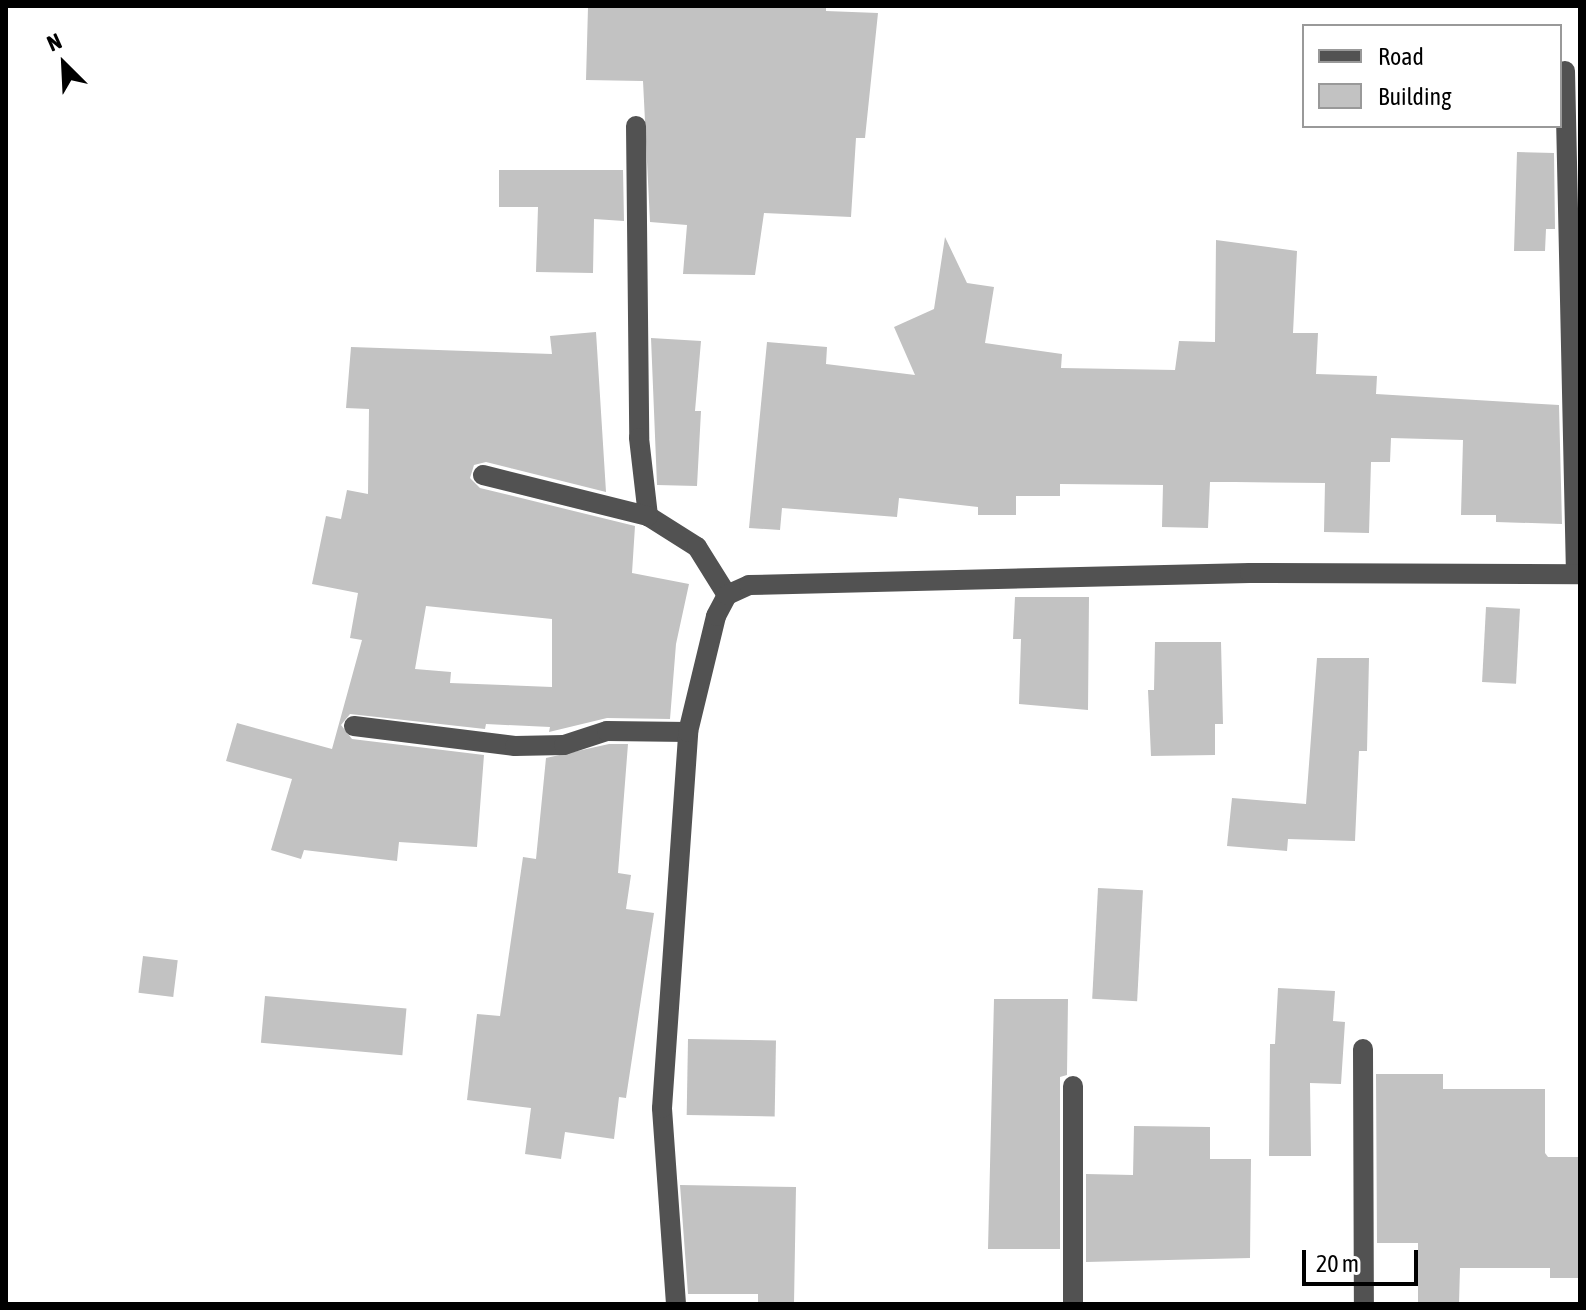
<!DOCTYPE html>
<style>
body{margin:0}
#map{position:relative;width:1586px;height:1310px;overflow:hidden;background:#fff;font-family:"Asap Condensed",sans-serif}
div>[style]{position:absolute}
.building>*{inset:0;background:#c2c2c2;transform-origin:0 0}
.minor>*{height:20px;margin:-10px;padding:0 10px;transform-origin:10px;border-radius:10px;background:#525252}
span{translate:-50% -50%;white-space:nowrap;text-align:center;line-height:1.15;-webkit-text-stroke:6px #fff;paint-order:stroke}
.frame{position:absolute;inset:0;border:8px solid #000;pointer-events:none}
.legend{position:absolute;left:1302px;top:24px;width:260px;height:104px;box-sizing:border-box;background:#fff;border:2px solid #999;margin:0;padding:10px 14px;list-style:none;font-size:24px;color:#000}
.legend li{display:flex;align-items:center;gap:16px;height:40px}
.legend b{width:40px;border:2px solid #999}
.north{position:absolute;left:24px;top:24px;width:80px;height:80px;-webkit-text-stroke:6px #fff;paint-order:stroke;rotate:336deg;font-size:22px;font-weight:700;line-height:32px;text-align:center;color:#000}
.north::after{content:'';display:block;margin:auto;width:28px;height:36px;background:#000;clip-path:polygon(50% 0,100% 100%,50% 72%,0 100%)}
.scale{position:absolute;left:1302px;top:1250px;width:116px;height:36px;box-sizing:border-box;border:4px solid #000;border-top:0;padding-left:10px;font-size:24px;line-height:28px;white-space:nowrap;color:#000;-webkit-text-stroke:6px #fff;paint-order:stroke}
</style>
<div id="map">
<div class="building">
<i style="clip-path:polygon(826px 6px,826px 11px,878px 13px,865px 138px,856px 138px,851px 217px,764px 213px,755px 275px,683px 274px,687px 225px,650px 222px,643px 81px,586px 80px,588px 7px)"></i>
<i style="clip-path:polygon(1517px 152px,1554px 153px,1555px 229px,1546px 229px,1545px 251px,1514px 251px)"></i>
<i style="clip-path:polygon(499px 170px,623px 170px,624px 221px,594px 219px,593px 273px,536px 272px,538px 207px,499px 207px)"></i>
<i style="clip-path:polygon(945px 237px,967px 283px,994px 287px,985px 343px,1062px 354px,1061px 368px,1175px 370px,1179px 341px,1215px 342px,1216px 240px,1297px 251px,1293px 333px,1318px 333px,1316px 374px,1377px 376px,1376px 394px,1559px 405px,1562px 524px,1496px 522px,1496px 515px,1461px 515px,1463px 440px,1391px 438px,1390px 462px,1371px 462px,1369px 533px,1324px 532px,1325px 483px,1235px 482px,1210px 482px,1208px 528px,1162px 527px,1163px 485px,1060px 484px,1060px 496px,1016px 496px,1016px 515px,978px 515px,978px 507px,899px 498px,897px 517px,782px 508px,780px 530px,749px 528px,767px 342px,827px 347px,826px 364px,915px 375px,894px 327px,934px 309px)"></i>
<i style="clip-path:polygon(evenodd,596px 332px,606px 492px,486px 462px,474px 465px,470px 478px,480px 488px,635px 526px,632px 573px,689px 584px,676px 644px,670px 719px,607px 718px,549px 732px,550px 727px,486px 724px,485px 729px,350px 714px,341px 725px,352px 739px,484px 755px,477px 847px,399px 842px,397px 861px,304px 850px,301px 859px,271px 850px,292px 779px,226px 761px,237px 723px,332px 749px,362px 640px,350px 638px,358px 593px,312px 584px,326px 516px,341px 519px,347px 490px,368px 494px,369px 409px,346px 408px,351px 347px,552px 354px,550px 336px,596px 332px,426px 606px,552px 619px,552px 687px,450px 683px,451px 672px,415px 669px,426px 606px)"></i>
<i style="clip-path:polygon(651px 338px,701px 341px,695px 411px,701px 411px,697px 486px,657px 485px)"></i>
<i style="clip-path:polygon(1015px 597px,1089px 597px,1088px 710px,1019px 704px,1021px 639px,1013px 639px)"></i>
<i style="left:1486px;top:607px;width:34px;height:75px;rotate:3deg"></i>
<i style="clip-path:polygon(1155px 642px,1221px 642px,1223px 724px,1215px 724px,1215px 755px,1151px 756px,1148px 690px,1154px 690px)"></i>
<i style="clip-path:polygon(1317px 658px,1369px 658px,1367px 751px,1359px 751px,1355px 841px,1288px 839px,1287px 851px,1227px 846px,1232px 798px,1306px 804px)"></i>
<i style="clip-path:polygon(609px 744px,628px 744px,618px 873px,631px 875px,626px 909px,654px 913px,626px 1098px,619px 1097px,614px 1139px,565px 1132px,561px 1159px,525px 1154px,531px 1108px,467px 1100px,477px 1014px,500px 1016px,523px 857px,536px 859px,546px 758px)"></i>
<i style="left:1098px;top:888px;width:45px;height:111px;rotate:3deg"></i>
<i style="left:143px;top:956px;width:35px;height:37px;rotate:7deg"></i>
<i style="clip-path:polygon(1278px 988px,1335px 991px,1333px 1021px,1345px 1022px,1341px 1084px,1310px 1083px,1311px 1156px,1269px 1156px,1270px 1044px,1275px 1044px)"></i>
<i style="left:265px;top:996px;width:142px;height:47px;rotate:5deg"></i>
<i style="clip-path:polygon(994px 999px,1068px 999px,1067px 1075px,1060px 1077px,1060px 1249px,988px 1249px)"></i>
<i style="left:688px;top:1039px;width:88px;height:76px;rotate:1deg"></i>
<i style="clip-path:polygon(1376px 1074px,1443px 1074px,1443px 1089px,1545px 1089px,1545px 1153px,1548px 1157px,1580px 1157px,1580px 1278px,1550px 1278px,1550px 1268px,1460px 1268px,1459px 1304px,1418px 1304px,1418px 1243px,1377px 1243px)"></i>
<i style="clip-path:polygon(1134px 1126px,1210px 1127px,1210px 1159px,1251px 1159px,1250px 1258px,1086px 1262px,1086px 1174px,1133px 1175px)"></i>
<i style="clip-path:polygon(680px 1185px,796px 1187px,794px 1304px,758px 1304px,758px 1294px,688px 1294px)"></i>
</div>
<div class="minor">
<i style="left:1565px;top:71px;width:503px;rotate:88.75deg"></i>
<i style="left:636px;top:126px;width:312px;rotate:89.4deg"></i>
<i style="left:639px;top:438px;width:79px;rotate:83.4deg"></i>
<i style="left:648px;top:516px;width:58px;rotate:32.3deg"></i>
<i style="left:697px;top:547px;width:57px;rotate:58deg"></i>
<i style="left:483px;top:475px;width:170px;rotate:14deg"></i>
<i style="left:354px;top:726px;width:162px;rotate:7.1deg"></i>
<i style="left:515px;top:746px;width:49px;rotate:-1.2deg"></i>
<i style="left:564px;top:745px;width:45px;rotate:-18deg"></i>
<i style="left:607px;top:731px;width:81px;rotate:0.7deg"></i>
<i style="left:1363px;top:1049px;width:255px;rotate:89.8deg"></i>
<i style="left:676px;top:1304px;width:196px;rotate:-94.1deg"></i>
<i style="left:662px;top:1108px;width:377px;rotate:-86deg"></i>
<i style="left:688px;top:732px;width:119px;rotate:-76.4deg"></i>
<i style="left:716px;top:616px;width:24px;rotate:-62deg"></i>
<i style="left:727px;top:595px;width:24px;rotate:-24deg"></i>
<i style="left:749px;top:585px;width:501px;rotate:-1.37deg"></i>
<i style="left:1250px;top:573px;width:330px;rotate:0.2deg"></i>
<i style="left:1073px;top:1304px;width:218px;rotate:-90deg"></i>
</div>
<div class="frame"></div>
<ul class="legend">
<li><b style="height:10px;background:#525252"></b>Road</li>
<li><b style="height:22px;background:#c2c2c2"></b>Building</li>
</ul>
<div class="north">N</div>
<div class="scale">20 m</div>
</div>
